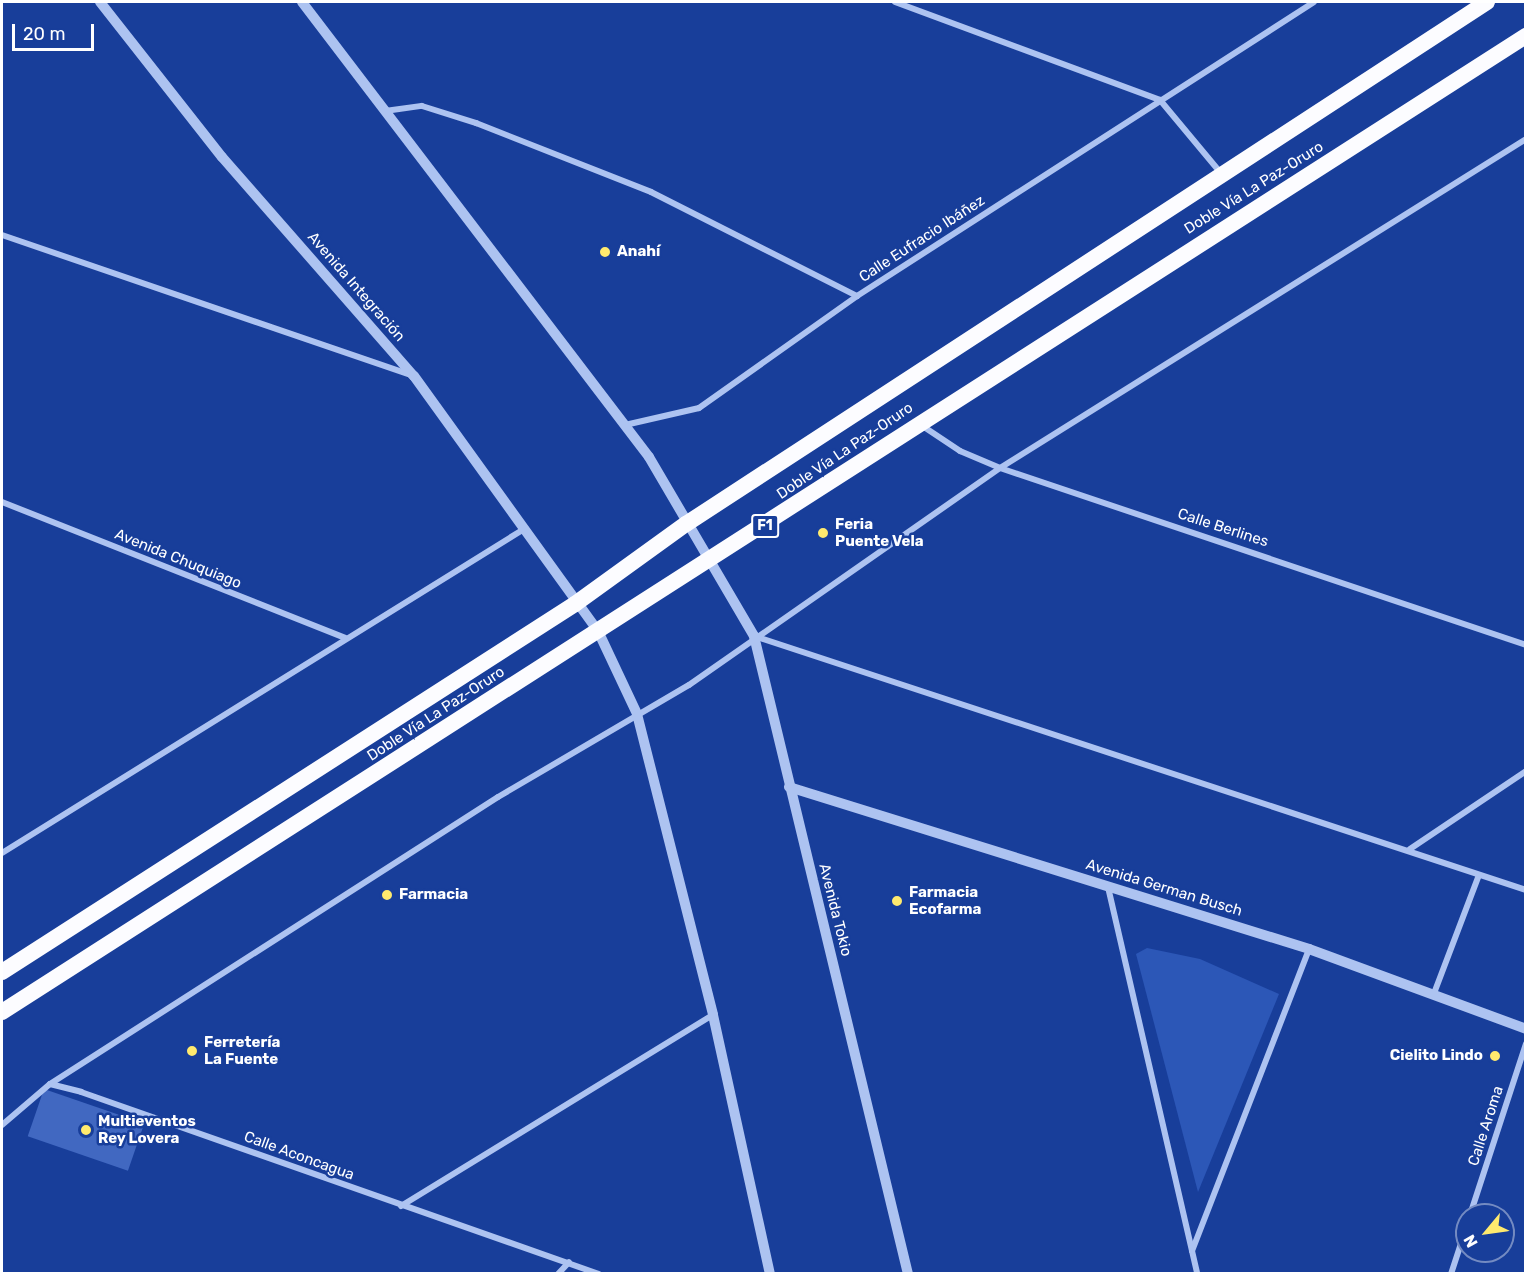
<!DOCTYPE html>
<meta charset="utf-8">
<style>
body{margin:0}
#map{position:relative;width:1527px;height:1275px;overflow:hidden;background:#183e9a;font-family:Rubik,sans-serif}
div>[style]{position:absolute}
.green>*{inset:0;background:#2c57b7}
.building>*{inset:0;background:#4168c1;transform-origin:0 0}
.minor>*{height:6px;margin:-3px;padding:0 3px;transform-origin:3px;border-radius:3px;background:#adc3f1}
.tertiary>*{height:10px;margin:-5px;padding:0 5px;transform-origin:5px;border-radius:5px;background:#adc3f1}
.trunk>*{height:16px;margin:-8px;padding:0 8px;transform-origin:8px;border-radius:8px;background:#fcfcff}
.dots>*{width:16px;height:16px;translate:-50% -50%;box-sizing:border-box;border:3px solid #183e9a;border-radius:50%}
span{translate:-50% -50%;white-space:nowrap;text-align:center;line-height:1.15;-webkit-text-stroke:5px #183e9a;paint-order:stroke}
.shield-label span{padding:2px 4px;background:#183e9a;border:2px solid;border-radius:4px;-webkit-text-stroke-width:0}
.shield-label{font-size:14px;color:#fff;font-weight:700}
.street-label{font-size:15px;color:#fff}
.poi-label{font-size:15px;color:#fff;font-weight:700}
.left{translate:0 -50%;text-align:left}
.right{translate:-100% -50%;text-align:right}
.frame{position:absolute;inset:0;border:3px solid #fff;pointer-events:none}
.north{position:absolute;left:1455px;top:1203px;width:60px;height:60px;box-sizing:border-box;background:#183e9a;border:2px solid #748bc2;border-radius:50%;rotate:241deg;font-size:16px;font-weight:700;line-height:24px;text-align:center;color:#fff}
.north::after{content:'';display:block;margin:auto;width:21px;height:27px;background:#ffea6e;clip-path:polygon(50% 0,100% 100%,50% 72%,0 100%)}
.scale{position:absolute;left:12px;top:24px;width:82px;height:27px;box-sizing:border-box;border:3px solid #fff;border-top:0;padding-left:8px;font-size:18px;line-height:21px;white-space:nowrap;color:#fff;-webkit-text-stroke:4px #183e9a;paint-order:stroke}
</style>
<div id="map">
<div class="green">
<i style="clip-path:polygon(1147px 948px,1200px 959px,1279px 994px,1198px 1192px,1136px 954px)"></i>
</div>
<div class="building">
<i style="left:44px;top:1089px;width:106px;height:50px;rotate:19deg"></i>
</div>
<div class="minor">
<i style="left:895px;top:2px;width:283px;rotate:20.3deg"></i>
<i style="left:1160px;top:100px;width:94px;rotate:50.2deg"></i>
<i style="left:385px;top:111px;width:37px;rotate:-8deg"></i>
<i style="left:422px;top:106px;width:57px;rotate:17.5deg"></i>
<i style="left:476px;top:123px;width:188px;rotate:21.5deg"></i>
<i style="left:651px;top:192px;width:231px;rotate:26.8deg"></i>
<i style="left:857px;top:296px;width:543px;rotate:-32.75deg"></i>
<i style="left:2px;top:235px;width:432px;rotate:18.9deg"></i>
<i style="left:625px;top:425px;width:76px;rotate:-12.9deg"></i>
<i style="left:699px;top:408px;width:194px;rotate:-35.3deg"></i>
<i style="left:921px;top:425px;width:47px;rotate:33.7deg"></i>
<i style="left:960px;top:451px;width:43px;rotate:23deg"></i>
<i style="left:1000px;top:468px;width:555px;rotate:18.6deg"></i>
<i style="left:2px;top:502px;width:369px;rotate:21.6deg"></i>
<i style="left:754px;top:636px;width:813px;rotate:18.21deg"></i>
<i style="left:1410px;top:849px;width:140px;rotate:-33.9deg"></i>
<i style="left:2px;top:853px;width:614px;rotate:-31.83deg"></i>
<i style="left:1108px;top:887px;width:397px;rotate:77deg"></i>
<i style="left:1433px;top:996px;width:129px;rotate:-69.2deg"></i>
<i style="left:50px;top:1084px;width:532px;rotate:-32.64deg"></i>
<i style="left:498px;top:797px;width:221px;rotate:-30.4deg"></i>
<i style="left:689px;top:685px;width:379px;rotate:-34.9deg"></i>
<i style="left:1000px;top:468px;width:620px;rotate:-32.02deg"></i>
<i style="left:2px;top:1125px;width:63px;rotate:-40.5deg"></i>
<i style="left:50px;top:1084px;width:32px;rotate:14deg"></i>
<i style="left:81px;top:1092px;width:549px;rotate:19.36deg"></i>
<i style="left:401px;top:1206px;width:366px;rotate:-31.5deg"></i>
<i style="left:1470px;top:1215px;width:180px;rotate:-71.9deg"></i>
<i style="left:1192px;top:1251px;width:324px;rotate:-68.8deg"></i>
<i style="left:558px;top:1274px;width:16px;rotate:-47deg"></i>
<i style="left:1451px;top:1274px;width:52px;rotate:-71.9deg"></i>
</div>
<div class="tertiary">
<i style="left:100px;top:2px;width:197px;rotate:51.8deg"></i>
<i style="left:222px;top:157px;width:291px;rotate:48.8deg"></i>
<i style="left:414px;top:376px;width:314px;rotate:54.2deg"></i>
<i style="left:598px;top:631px;width:92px;rotate:64.8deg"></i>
<i style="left:637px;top:714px;width:310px;rotate:75.8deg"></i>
<i style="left:713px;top:1015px;width:265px;rotate:77.6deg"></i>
<i style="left:302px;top:2px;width:572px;rotate:52.67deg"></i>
<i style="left:649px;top:457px;width:208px;rotate:59.6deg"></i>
<i style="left:754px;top:636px;width:656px;rotate:76.43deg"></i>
<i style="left:789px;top:787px;width:545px;rotate:17.3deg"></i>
<i style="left:1309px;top:949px;width:231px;rotate:20.2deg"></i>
</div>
<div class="trunk">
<i style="left:2px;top:972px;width:681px;rotate:-32.71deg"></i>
<i style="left:575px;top:604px;width:137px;rotate:-35.8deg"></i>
<i style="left:686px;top:524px;width:956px;rotate:-33.09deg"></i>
<i style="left:2px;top:1012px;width:1810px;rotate:-32.64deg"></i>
</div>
<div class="dots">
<i style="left:605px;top:252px;background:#ffea6e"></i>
<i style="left:823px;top:533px;background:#ffea6e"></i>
<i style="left:387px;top:895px;background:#ffea6e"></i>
<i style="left:897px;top:901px;background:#ffea6e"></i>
<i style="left:192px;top:1051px;background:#ffea6e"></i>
<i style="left:1495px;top:1056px;background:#ffea6e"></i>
<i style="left:86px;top:1130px;background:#ffea6e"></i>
</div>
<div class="shield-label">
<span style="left:765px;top:526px">F1</span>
</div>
<div class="street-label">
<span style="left:1254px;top:188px;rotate:-32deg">Doble Vía La Paz-Oruro</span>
<span style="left:922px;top:239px;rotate:-33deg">Calle Eufracio Ibáñez</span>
<span style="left:356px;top:287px;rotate:49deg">Avenida Integración</span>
<span style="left:845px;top:451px;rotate:-34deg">Doble Vía La Paz-Oruro</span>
<span style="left:1223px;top:528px;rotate:18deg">Calle Berlines</span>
<span style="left:178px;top:559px;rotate:22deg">Avenida Chuquiago</span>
<span style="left:436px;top:714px;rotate:-33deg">Doble Vía La Paz-Oruro</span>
<span style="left:1164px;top:888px;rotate:17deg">Avenida German Busch</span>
<span style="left:835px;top:910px;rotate:76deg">Avenida Tokio</span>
<span style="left:1486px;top:1126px;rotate:-72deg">Calle Aroma</span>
<span style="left:299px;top:1156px;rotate:20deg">Calle Aconcagua</span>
</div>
<div class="poi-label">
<span class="left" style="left:617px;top:252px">Anahí</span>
<span class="left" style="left:835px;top:533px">Feria<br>Puente Vela</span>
<span class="left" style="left:909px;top:901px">Farmacia<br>Ecofarma</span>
<span class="left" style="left:399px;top:895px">Farmacia</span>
<span class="left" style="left:204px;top:1051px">Ferretería<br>La Fuente</span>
<span class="right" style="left:1483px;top:1056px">Cielito Lindo</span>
<span class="left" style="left:98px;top:1130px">Multieventos<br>Rey Lovera</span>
</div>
<div class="frame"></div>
<div class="north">N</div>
<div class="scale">20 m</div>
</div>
